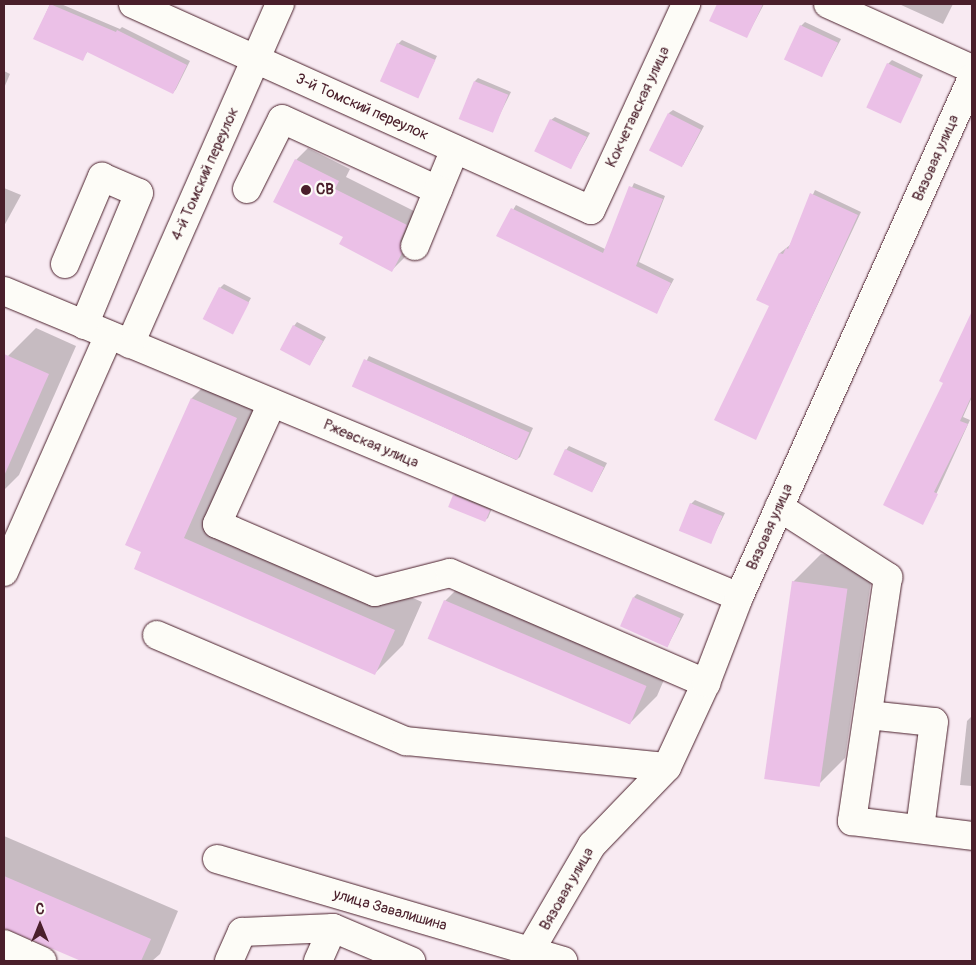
<!DOCTYPE html>
<meta charset="utf-8">
<style>
body{margin:0}
#map{position:relative;width:976px;height:965px;overflow:hidden;background:#f8eaf2;font-family:Pangolin,sans-serif}
div>[style]{position:absolute}
.shadow>*{inset:0;background:#0003}
.building>*{inset:0;background:#ebc0e7;transform-origin:0 0}
.roads{filter:drop-shadow(0 0 1px #4a1f2b) drop-shadow(0 0 1px #4a1f2b)}
.minor>*{height:28px;margin:-14px;padding:0 14px;transform-origin:14px;border-radius:14px;background:#fdfcf7}
.dots>*{width:14px;height:14px;translate:-50% -50%;box-sizing:border-box;border:2px solid #fdfcf7;border-radius:50%}
span{translate:-50% -50%;white-space:nowrap;text-align:center;line-height:1.15;-webkit-text-stroke:4.5px #fdfcf7;paint-order:stroke}
.street-label{font-size:15px;color:#4a1f2b}
.poi-label{font-size:15px;color:#4a1f2b;font-weight:700}
.left{translate:0 -50%;text-align:left}
.frame{position:absolute;inset:0;border:5px solid #4a1f2b;pointer-events:none}
.north{position:absolute;left:15px;top:900px;width:50px;height:50px;-webkit-text-stroke:4px #fdfcf7;paint-order:stroke;rotate:0deg;font-size:14px;font-weight:700;line-height:20px;text-align:center;color:#4a1f2b}
.north::after{content:'';display:block;margin:auto;width:18px;height:22px;background:#4a1f2b;clip-path:polygon(50% 0,100% 100%,50% 72%,0 100%)}
</style>
<div id="map">
<div class="shadow">
<i style="clip-path:polygon(50px 4px,61px 4px,120px 29px,122px 27px,190px 61px,176px 89px,173px 93px,88px 51px,82px 59px,35px 38px)"></i>
<i style="clip-path:polygon(718px 4px,764px 4px,747px 36px,711px 20px)"></i>
<i style="clip-path:polygon(899px 4px,953px 4px,943px 24px)"></i>
<i style="clip-path:polygon(805px 22px,841px 39px,822px 75px,801px 26px)"></i>
<i style="clip-path:polygon(402px 40px,437px 56px,417px 97px,398px 44px)"></i>
<i style="clip-path:polygon(892px 60px,923px 75px,899px 122px,888px 64px)"></i>
<i style="clip-path:polygon(4px 71px,10px 74px,4px 88px)"></i>
<i style="clip-path:polygon(478px 78px,511px 92px,491px 132px,475px 81px)"></i>
<i style="clip-path:polygon(673px 110px,704px 126px,683px 165px,669px 113px)"></i>
<i style="clip-path:polygon(555px 117px,590px 133px,571px 167px,551px 120px)"></i>
<i style="clip-path:polygon(308px 148px,350px 169px,346px 177px,418px 213px,413px 240px,404px 258px,392px 270px,345px 237px,296px 160px)"></i>
<i style="clip-path:polygon(634px 183px,665px 196px,639px 262px,674px 279px,656px 312px,498px 235px,516px 205px,605px 249px)"></i>
<i style="clip-path:polygon(4px 188px,21px 195px,4px 226px)"></i>
<i style="clip-path:polygon(815px 190px,861px 212px,755px 438px,771px 306px,757px 299px,780px 253px,790px 245px)"></i>
<i style="clip-path:polygon(224px 284px,251px 298px,232px 332px,220px 288px)"></i>
<i style="clip-path:polygon(297px 322px,326px 337px,310px 364px,294px 326px)"></i>
<i style="clip-path:polygon(36px 328px,76px 346px,19px 475px,4px 490px,4px 365px,8px 356px)"></i>
<i style="clip-path:polygon(967px 329px,972px 331px,972px 397px,963px 417px,970px 420px,923px 523px,944px 383px)"></i>
<i style="clip-path:polygon(369px 356px,533px 428px,520px 457px,516px 460px,354px 386px)"></i>
<i style="clip-path:polygon(220px 370px,264px 390px,212px 509px,422px 602px,403px 645px,375px 673px,143px 551px,192px 398px)"></i>
<i style="clip-path:polygon(569px 446px,607px 463px,593px 490px,566px 450px)"></i>
<i style="clip-path:polygon(458px 492px,493px 506px,488px 518px,484px 521px,454px 495px)"></i>
<i style="clip-path:polygon(695px 500px,725px 513px,710px 543px,691px 504px)"></i>
<i style="clip-path:polygon(821px 554px,874px 561px,845px 758px,817px 786px,793px 582px)"></i>
<i style="clip-path:polygon(473px 573px,673px 659px,657px 696px,629px 724px,445px 601px)"></i>
<i style="clip-path:polygon(637px 594px,684px 614px,667px 647px,634px 597px)"></i>
<i style="clip-path:polygon(972px 716px,972px 786px,960px 785px,967px 721px)"></i>
<i style="clip-path:polygon(4px 836px,178px 911px,160px 954px,152px 961px,84px 961px,4px 927px)"></i>
</div>
<div class="building">
<i style="clip-path:polygon(50px 4px,116px 32px,117px 30px,187px 65px,173px 94px,87px 52px,83px 61px,33px 39px)"></i>
<i style="clip-path:polygon(717px 4px,763px 4px,747px 38px,709px 21px)"></i>
<i style="left:800px;top:25px;width:42px;height:38px;rotate:25deg"></i>
<i style="left:397px;top:43px;width:42px;height:42px;rotate:24deg"></i>
<i style="left:887px;top:63px;width:38px;height:49px;rotate:25deg"></i>
<i style="left:474px;top:81px;width:37px;height:41px;rotate:22deg"></i>
<i style="left:668px;top:113px;width:37px;height:42px;rotate:27deg"></i>
<i style="left:550px;top:119px;width:41px;height:36px;rotate:26deg"></i>
<i style="clip-path:polygon(295px 159px,339px 181px,335px 189px,407px 225px,400px 241px,402px 253px,392px 272px,339px 244px,343px 237px,273px 202px)"></i>
<i style="clip-path:polygon(629px 186px,663px 199px,636px 266px,671px 283px,657px 314px,496px 236px,511px 208px,603px 253px)"></i>
<i style="clip-path:polygon(810px 193px,858px 215px,756px 440px,714px 420px,769px 306px,756px 300px,779px 253px,783px 254px,786px 248px,788px 249px)"></i>
<i style="left:219px;top:287px;width:34px;height:36px;rotate:27deg"></i>
<i style="clip-path:polygon(972px 311px,972px 395px,960px 421px,968px 424px,934px 492px,938px 494px,923px 525px,883px 505px,943px 383px,939px 381px)"></i>
<i style="left:293px;top:325px;width:34px;height:28px;rotate:28deg"></i>
<i style="clip-path:polygon(4px 354px,49px 374px,4px 476px)"></i>
<i style="left:364px;top:359px;width:181px;height:30px;rotate:24deg"></i>
<i style="clip-path:polygon(191px 398px,237px 418px,184px 538px,395px 630px,375px 675px,134px 569px,141px 552px,125px 545px)"></i>
<i style="left:565px;top:449px;width:43px;height:28px;rotate:25deg"></i>
<i style="left:453px;top:495px;width:40px;height:13px;rotate:22deg"></i>
<i style="left:690px;top:503px;width:35px;height:30px;rotate:22deg"></i>
<i style="left:792px;top:581px;width:56px;height:200px;rotate:8deg"></i>
<i style="left:633px;top:597px;width:52px;height:32px;rotate:24deg"></i>
<i style="left:444px;top:600px;width:220px;height:42px;rotate:23deg"></i>
<i style="clip-path:polygon(4px 876px,151px 939px,141px 961px,81px 961px,4px 928px)"></i>
</div>
<div class="roads">
<div class="minor">
<i style="left:133px;top:4px;width:502px;rotate:24.22deg"></i>
<i style="left:591px;top:210px;width:227px;rotate:-65.2deg"></i>
<i style="left:828px;top:4px;width:158px;rotate:24.3deg"></i>
<i style="left:247px;top:189px;width:78px;rotate:-63.4deg"></i>
<i style="left:282px;top:119px;width:171px;rotate:24.5deg"></i>
<i style="left:438px;top:190px;width:44px;rotate:-67.5deg"></i>
<i style="left:415px;top:246px;width:61px;rotate:-67.7deg"></i>
<i style="left:65px;top:264px;width:95px;rotate:-67deg"></i>
<i style="left:102px;top:177px;width:40px;rotate:23.4deg"></i>
<i style="left:139px;top:193px;width:143px;rotate:112.6deg"></i>
<i style="left:4px;top:291px;width:796px;rotate:22.6deg"></i>
<i style="left:130px;top:344px;width:372px;rotate:-66.2deg"></i>
<i style="left:272px;top:403px;width:133px;rotate:114.4deg"></i>
<i style="left:217px;top:524px;width:172px;rotate:23.3deg"></i>
<i style="left:375px;top:592px;width:77px;rotate:-14.2deg"></i>
<i style="left:450px;top:573px;width:279px;rotate:23.3deg"></i>
<i style="left:779px;top:507px;width:130px;rotate:32.7deg"></i>
<i style="left:888px;top:577px;width:247px;rotate:98.4deg"></i>
<i style="left:852px;top:821px;width:121px;rotate:7.1deg"></i>
<i style="left:4px;top:572px;width:259px;rotate:-66.1deg"></i>
<i style="left:157px;top:635px;width:271px;rotate:23.1deg"></i>
<i style="left:406px;top:741px;width:262px;rotate:5.7deg"></i>
<i style="left:868px;top:715px;width:66px;rotate:6.1deg"></i>
<i style="left:934px;top:722px;width:108px;rotate:97.5deg"></i>
<i style="left:217px;top:859px;width:361px;rotate:16.4deg"></i>
<i style="left:4px;top:944px;width:42px;rotate:24.1deg"></i>
<i style="left:530px;top:951px;width:123px;rotate:-59.7deg"></i>
<i style="left:592px;top:845px;width:108px;rotate:-46.1deg"></i>
<i style="left:667px;top:767px;width:93px;rotate:-65.1deg"></i>
<i style="left:706px;top:683px;width:92px;rotate:-69deg"></i>
<i style="left:739px;top:597px;width:569px;rotate:-65.82deg"></i>
<i style="left:229px;top:961px;width:32px;rotate:-66deg"></i>
<i style="left:242px;top:932px;width:91px;rotate:-2.5deg"></i>
<i style="left:333px;top:928px;width:85px;rotate:22.9deg"></i>
<i style="left:318px;top:961px;width:36px;rotate:-66deg"></i>
</div>
</div>
<div class="dots">
<i style="left:306px;top:190px;background:#4a1f2b"></i>
</div>
<div class="street-label">
<span style="left:362px;top:107px;rotate:24deg">3-й Томский переулок</span>
<span style="left:638px;top:107px;rotate:-65deg">Кокчетавская улица</span>
<span style="left:936px;top:158px;rotate:-66deg">Вязовая улица</span>
<span style="left:205px;top:174px;rotate:-66deg">4-й Томский переулок</span>
<span style="left:371px;top:444px;rotate:23deg">Ржевская улица</span>
<span style="left:770px;top:527px;rotate:-66deg">Вязовая улица</span>
<span style="left:567px;top:889px;rotate:-60deg">Вязовая улица</span>
<span style="left:390px;top:910px;rotate:16deg">улица Завалишина</span>
</div>
<div class="poi-label">
<span class="left" style="left:316px;top:190px">СВ</span>
</div>
<div class="frame"></div>
<div class="north">С</div>
</div>
